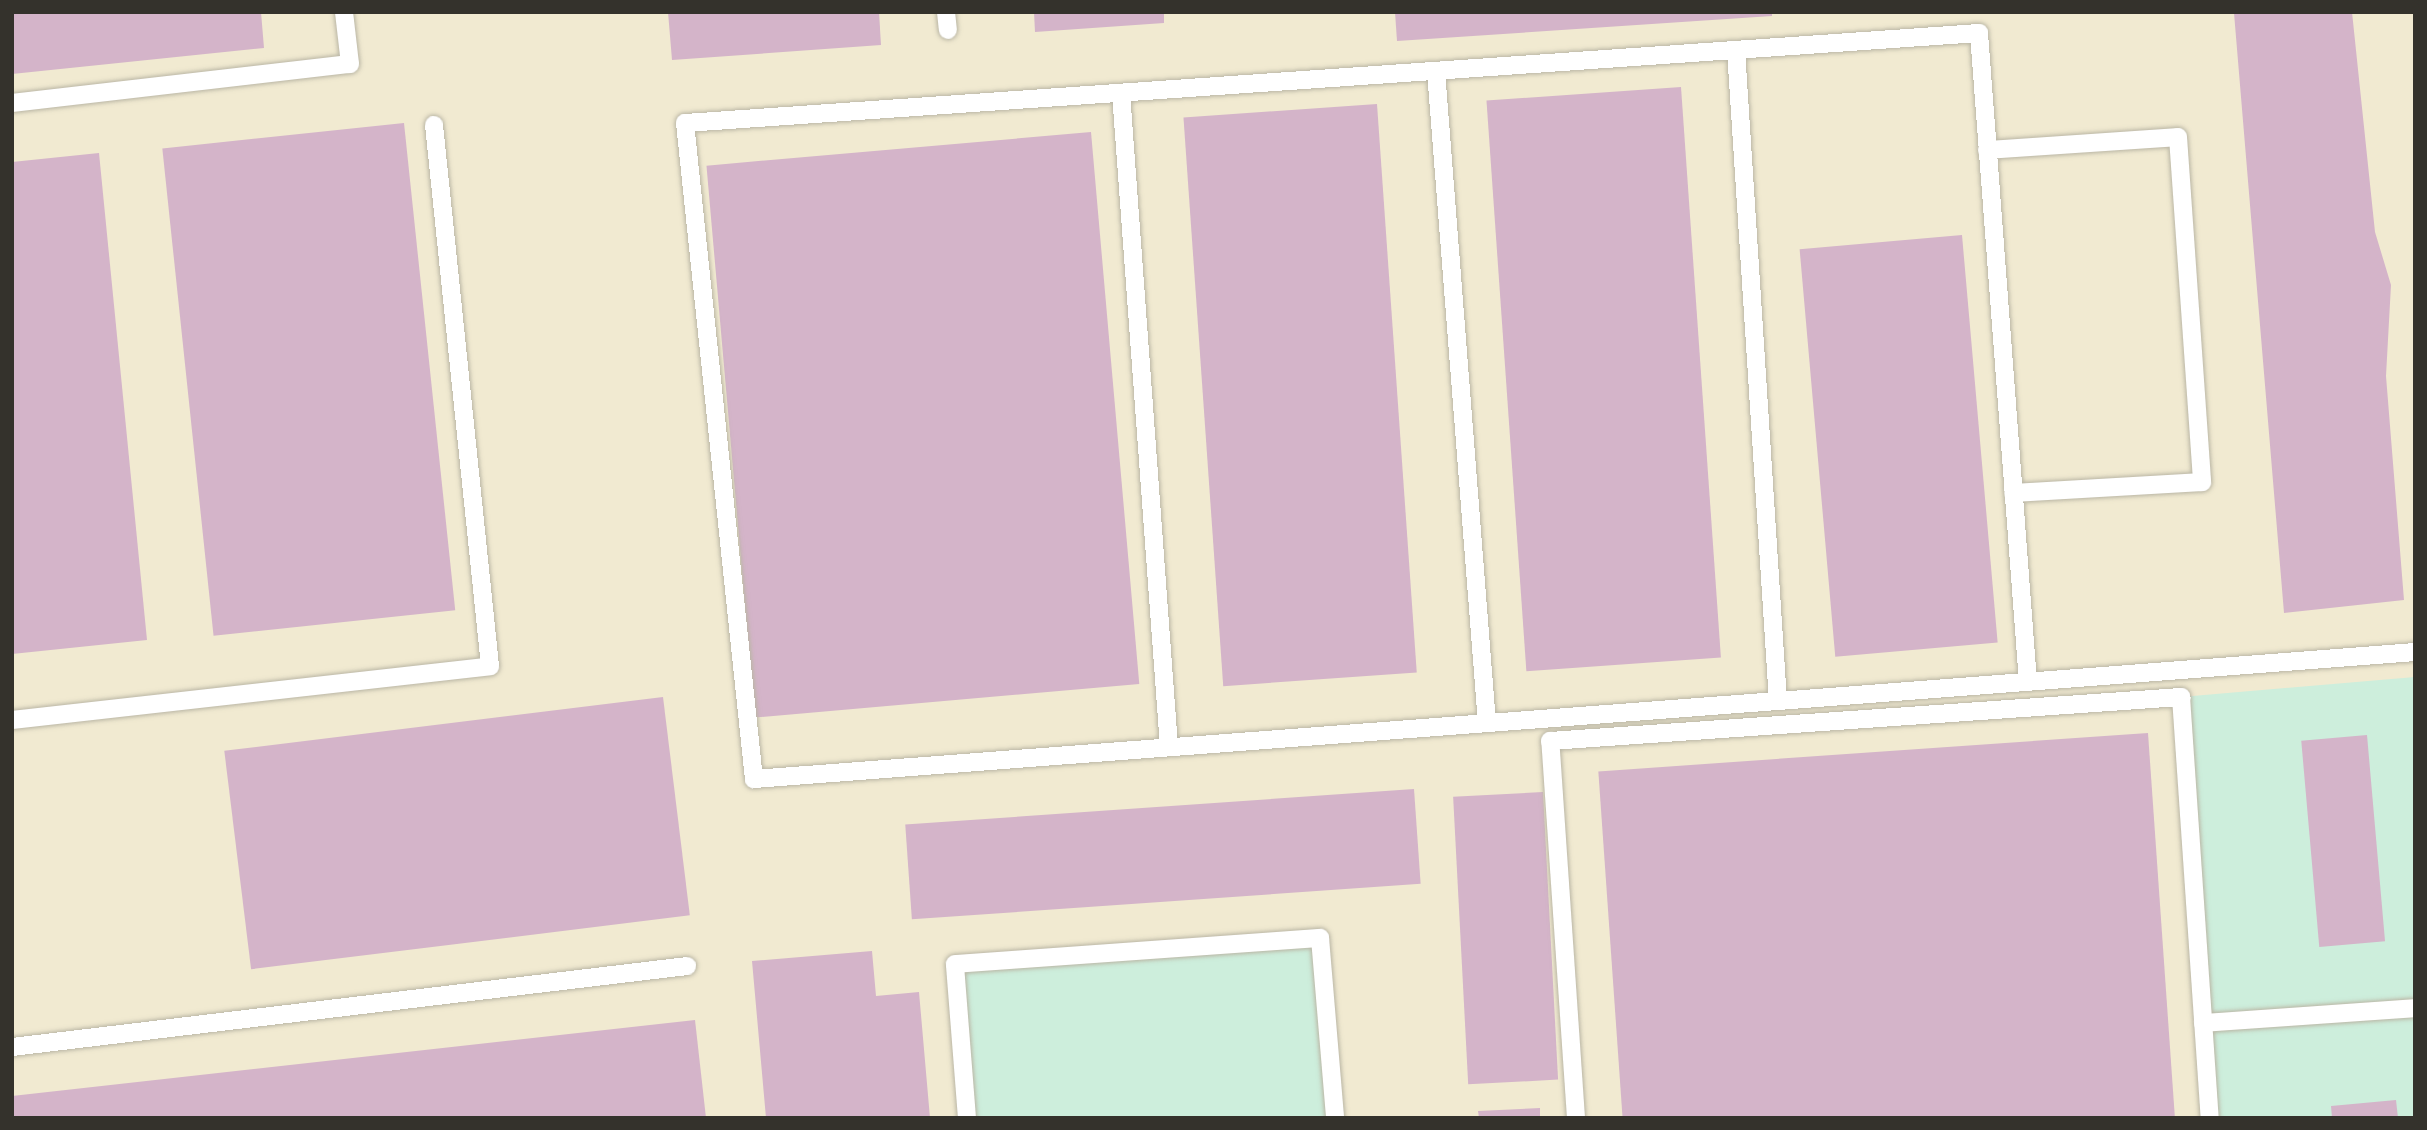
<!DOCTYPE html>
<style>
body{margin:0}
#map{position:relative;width:2427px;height:1130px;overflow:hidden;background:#f8f3e2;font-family:"Sofia Sans Condensed",sans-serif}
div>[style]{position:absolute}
.built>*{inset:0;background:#f1ead1;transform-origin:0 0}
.green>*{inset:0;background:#cdeedc}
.building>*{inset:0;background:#d4b4c9;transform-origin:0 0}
.roads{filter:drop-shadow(0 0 2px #bab6a5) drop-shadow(0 0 2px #bab6a5)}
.lane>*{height:18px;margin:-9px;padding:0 9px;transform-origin:9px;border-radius:9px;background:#fff}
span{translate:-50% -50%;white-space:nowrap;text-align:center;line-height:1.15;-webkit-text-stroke:5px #f8f3e2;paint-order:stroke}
.frame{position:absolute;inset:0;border:14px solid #34322c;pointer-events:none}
</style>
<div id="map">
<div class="built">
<i style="left:12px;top:12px;width:2403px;height:1106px"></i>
</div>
<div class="green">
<i style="clip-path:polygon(2415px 677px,2415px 1118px,2210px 1118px,2181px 697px)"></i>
<i style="clip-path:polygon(1320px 938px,1335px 1118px,967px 1118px,955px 964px)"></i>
</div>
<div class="building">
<i style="clip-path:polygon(12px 12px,261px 12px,264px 48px,12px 74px)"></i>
<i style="clip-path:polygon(668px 12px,879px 12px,881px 45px,672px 60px)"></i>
<i style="clip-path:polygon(1034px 12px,1164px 12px,1164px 23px,1035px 32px)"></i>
<i style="clip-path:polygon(1395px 12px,1772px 12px,1772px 16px,1397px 41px)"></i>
<i style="clip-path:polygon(2352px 12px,2375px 232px,2391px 285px,2386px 376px,2404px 600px,2284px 613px,2234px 13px)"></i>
<i style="left:1681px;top:87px;width:572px;height:195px;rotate:86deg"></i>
<i style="left:1377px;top:104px;width:570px;height:194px;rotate:86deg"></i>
<i style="left:404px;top:123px;width:490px;height:243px;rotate:84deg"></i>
<i style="left:1091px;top:132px;width:554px;height:386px;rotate:85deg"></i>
<i style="clip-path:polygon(99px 153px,147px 640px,12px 654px,12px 162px)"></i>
<i style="left:1962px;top:235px;width:409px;height:163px;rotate:85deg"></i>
<i style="left:663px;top:697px;width:220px;height:442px;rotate:83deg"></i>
<i style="left:2148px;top:733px;width:386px;height:551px;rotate:86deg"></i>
<i style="left:2367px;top:735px;width:207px;height:66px;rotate:85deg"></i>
<i style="left:1414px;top:789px;width:95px;height:510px;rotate:86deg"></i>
<i style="left:1543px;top:792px;width:288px;height:90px;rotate:87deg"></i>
<i style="clip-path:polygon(872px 951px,876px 996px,919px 992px,930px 1118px,766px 1118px,752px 961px)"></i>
<i style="clip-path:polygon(695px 1020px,706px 1118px,12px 1118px,12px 1096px)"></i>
<i style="clip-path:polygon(2396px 1100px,2398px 1118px,2332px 1118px,2331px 1106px)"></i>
<i style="clip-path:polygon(1540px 1108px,1540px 1118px,1479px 1118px,1478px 1111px)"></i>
</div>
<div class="roads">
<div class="lane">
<i style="left:946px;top:12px;width:18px;rotate:84deg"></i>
<i style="left:1736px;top:50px;width:652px;rotate:86.31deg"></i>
<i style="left:1436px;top:71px;width:654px;rotate:85.53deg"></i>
<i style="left:1121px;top:93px;width:656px;rotate:85.8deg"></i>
<i style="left:12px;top:103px;width:340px;rotate:-6.6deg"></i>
<i style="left:350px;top:64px;width:52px;rotate:-96.6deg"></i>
<i style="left:1987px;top:150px;width:191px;rotate:-3.9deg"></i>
<i style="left:2178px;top:137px;width:346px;rotate:86deg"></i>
<i style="left:2202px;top:482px;width:189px;rotate:176.7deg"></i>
<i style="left:2028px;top:682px;width:651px;rotate:-94.32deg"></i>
<i style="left:1979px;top:33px;width:1297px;rotate:176.02deg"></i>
<i style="left:685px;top:123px;width:660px;rotate:84deg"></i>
<i style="left:754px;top:779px;width:1027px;rotate:-4.36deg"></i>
<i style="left:1778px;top:701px;width:639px;rotate:-4.4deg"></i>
<i style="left:12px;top:720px;width:481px;rotate:-6.4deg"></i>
<i style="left:490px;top:666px;width:544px;rotate:-95.91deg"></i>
<i style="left:2203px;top:1023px;width:213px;rotate:-4deg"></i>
<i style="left:12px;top:1047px;width:680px;rotate:-6.84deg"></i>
<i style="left:967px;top:1118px;width:154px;rotate:-94.5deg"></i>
<i style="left:955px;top:964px;width:366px;rotate:-4.1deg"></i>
<i style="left:1320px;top:938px;width:181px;rotate:85.2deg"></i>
<i style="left:1576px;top:1118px;width:378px;rotate:-93.9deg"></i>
<i style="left:1550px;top:741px;width:633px;rotate:-3.99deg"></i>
<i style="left:2181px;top:697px;width:422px;rotate:86.1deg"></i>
</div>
</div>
<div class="frame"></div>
</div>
